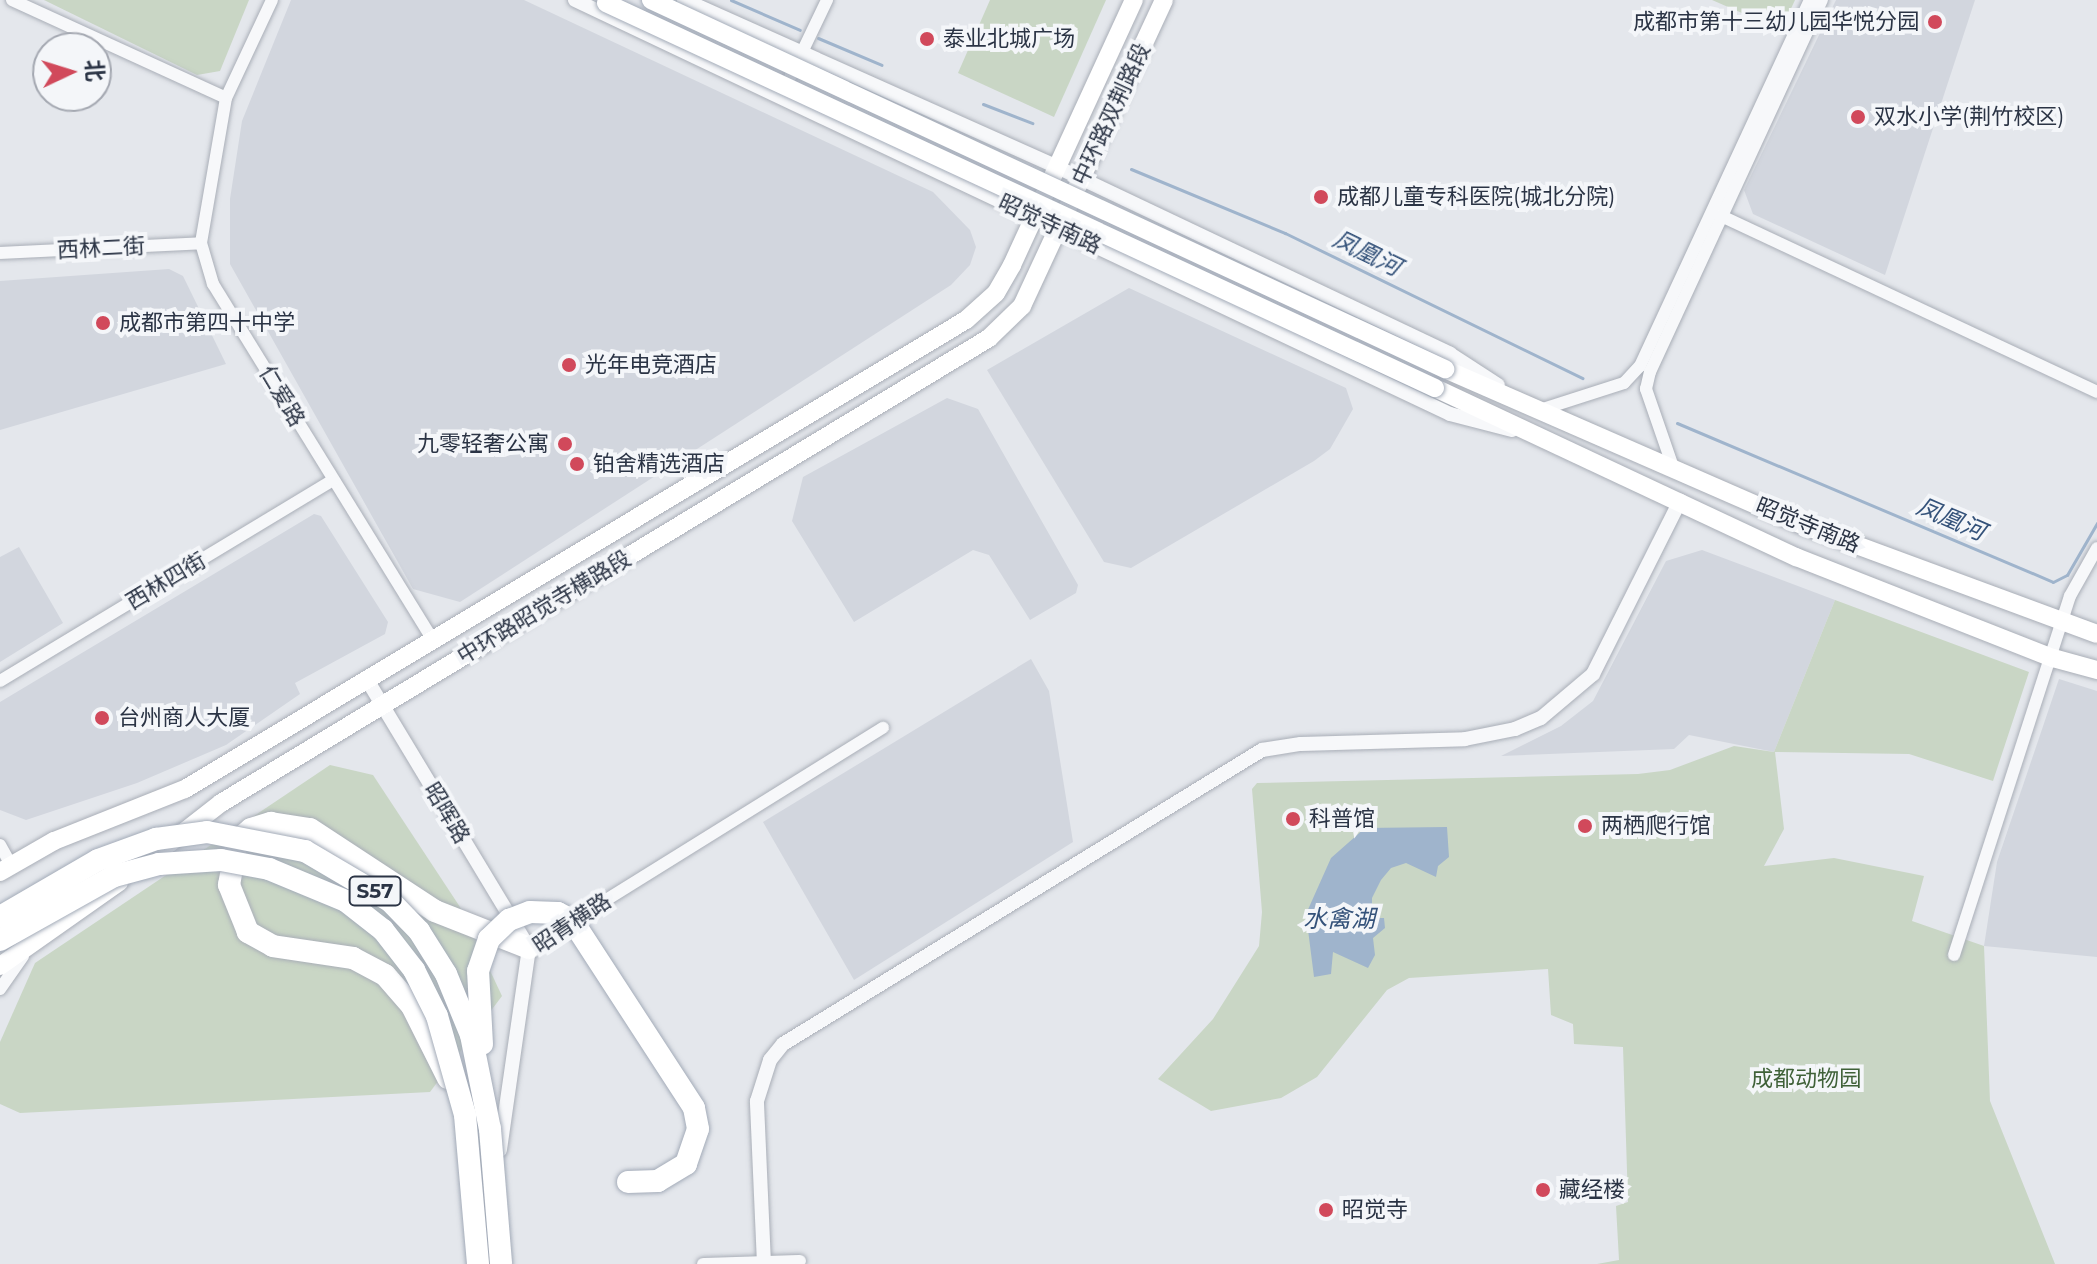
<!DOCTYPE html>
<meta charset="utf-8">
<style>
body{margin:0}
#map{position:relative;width:2097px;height:1264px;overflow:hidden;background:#e4e7ec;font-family:Montserrat,"Noto Sans SC",sans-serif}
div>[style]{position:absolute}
.built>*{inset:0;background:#d2d6de}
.green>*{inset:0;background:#c9d6c5}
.water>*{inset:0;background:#9fb4cc}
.stream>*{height:3px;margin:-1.5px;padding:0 1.5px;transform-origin:1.5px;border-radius:1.5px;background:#9fb4cc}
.roads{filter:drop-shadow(0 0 2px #a9aeb7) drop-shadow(0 0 2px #a9aeb7)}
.minor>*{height:12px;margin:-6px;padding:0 6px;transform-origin:6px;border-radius:6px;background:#f7f8fa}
.tertiary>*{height:14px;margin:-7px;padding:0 7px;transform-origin:7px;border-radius:7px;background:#f7f8fa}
.primary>*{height:18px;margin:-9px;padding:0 9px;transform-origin:9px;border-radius:9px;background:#fff}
.motorway>*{height:22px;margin:-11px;padding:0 11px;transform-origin:11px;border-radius:11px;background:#fff}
.bridges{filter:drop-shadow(0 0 2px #a3abb8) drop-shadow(0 0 2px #a3abb8)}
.primary-bridge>*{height:18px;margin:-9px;padding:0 9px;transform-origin:9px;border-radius:9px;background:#fff}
.motorway-bridge>*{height:22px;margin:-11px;padding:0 11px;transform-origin:11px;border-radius:11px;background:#fff}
.dots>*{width:22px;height:22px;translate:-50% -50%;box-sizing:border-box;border:4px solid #f4f6f9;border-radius:50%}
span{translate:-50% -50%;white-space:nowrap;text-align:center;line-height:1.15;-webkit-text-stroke:8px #f4f6f9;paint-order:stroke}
.shield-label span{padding:2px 6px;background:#f4f6f9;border:2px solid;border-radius:6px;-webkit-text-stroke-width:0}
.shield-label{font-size:20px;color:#2b3445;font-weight:700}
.poi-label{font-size:22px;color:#2b3445}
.right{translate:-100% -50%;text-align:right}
.left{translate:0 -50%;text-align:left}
.street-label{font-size:22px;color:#2b3445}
.park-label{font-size:22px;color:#3f6138}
.water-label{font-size:24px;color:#34527a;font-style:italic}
.north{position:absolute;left:32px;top:32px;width:80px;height:80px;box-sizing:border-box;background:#f4f6f9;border:2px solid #a4a8b1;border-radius:50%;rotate:86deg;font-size:22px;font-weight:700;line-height:32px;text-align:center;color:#2b3445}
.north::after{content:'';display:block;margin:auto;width:28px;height:36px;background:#d1495b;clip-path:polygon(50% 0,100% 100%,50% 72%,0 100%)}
</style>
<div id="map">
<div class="built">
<i style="clip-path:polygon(291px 0,524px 0,933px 192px,970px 230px,976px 247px,970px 265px,951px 285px,460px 602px,413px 589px,230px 264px,230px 199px,242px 121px)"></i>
<i style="clip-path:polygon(1836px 0,1975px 0,1885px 275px,1753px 214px,1744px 190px)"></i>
<i style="clip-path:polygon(169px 269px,183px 276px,226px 364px,0 430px,0 281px)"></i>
<i style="clip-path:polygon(1129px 288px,1346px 388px,1353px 409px,1330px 449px,1314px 461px,1131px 568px,1104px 562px,987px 370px)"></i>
<i style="clip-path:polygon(947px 398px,978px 409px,1078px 585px,1076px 593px,1030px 620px,989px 555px,973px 550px,854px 622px,792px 521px,803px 477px)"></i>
<i style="clip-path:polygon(314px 514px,321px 516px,388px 622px,385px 634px,295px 683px,300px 694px,226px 745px,137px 783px,26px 820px,0 810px,0 702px)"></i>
<i style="clip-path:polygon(19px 547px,63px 623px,0 662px,0 557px)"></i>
<i style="clip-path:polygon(1702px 550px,1835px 600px,1774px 752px,1689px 735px,1674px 749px,1501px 756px,1561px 726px,1593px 701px,1666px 561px)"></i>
<i style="clip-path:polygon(1031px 659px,1049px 691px,1073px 842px,854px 980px,763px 822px)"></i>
<i style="clip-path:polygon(2059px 679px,2097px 691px,2097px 957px,1984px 946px,1997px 862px)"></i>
</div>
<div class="green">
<i style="clip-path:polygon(44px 0,249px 0,220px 71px,197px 75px)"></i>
<i style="clip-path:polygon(990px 0,1106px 0,1054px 117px,958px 73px)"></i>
<i style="clip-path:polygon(1712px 0,1795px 0,1781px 30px)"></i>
<i style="clip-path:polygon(1835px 600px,2029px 672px,1993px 781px,1909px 754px,1775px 752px,1784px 829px,1764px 866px,1834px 858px,1924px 876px,1912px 921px,1984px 946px,1990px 1101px,2055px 1264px,1597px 1264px,1619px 1260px,1616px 1206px,1628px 1202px,1623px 1047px,1574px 1044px,1573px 1024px,1551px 1015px,1548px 969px,1409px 978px,1387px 990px,1317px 1077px,1281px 1098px,1211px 1111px,1158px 1079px,1213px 1019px,1259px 946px,1262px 912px,1252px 789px,1257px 783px,1638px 774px,1670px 770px,1734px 746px,1774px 752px)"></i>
<i style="clip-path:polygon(330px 765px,373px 775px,460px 907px,502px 996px,430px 1092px,20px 1113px,0 1104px,0 1042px,35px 963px)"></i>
</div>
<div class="water">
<i style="clip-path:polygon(1447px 827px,1449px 857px,1438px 866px,1436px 877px,1406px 863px,1391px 868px,1381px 880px,1372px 898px,1372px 918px,1384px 918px,1385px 928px,1373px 938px,1375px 955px,1368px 968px,1333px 952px,1331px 974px,1314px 977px,1306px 914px,1331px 858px,1365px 828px)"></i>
</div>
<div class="stream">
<i style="left:731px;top:0;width:75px;rotate:23.5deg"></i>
<i style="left:818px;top:38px;width:69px;rotate:22.9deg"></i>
<i style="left:983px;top:104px;width:53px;rotate:21.2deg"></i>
<i style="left:1131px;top:169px;width:167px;rotate:22.6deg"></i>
<i style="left:1285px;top:233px;width:331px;rotate:26deg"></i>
<i style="left:1677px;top:423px;width:408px;rotate:22.9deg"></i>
<i style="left:2053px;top:582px;width:16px;rotate:-27deg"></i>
<i style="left:2067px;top:575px;width:60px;rotate:-60deg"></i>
</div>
<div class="roads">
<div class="minor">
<i style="left:12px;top:0;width:235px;rotate:24.6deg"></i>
<i style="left:272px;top:0;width:108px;rotate:115.1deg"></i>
<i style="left:226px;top:98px;width:147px;rotate:99.8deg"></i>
<i style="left:201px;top:243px;width:43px;rotate:73.7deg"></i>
<i style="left:213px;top:284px;width:417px;rotate:58.3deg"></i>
<i style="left:783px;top:92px;width:102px;rotate:-64.4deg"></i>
<i style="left:1715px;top:213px;width:422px;rotate:25.1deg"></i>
<i style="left:0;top:253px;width:201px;rotate:-2.8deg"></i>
<i style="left:1543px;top:409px;width:85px;rotate:-17.8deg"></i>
<i style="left:1624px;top:383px;width:23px;rotate:-47deg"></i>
<i style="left:1640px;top:366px;width:404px;rotate:-65.1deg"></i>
<i style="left:1673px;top:467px;width:83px;rotate:-109.1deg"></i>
<i style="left:1646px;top:389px;width:17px;rotate:-77deg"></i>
<i style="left:1650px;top:372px;width:410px;rotate:-65.2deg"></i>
<i style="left:0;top:681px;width:389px;rotate:-31.1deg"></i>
<i style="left:0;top:845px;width:23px;rotate:61deg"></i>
<i style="left:529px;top:948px;width:417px;rotate:-31.9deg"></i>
<i style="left:1954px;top:955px;width:377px;rotate:-72.1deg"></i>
<i style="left:2070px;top:596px;width:55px;rotate:-60.6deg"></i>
<i style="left:0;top:989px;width:40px;rotate:-55.1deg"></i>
<i style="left:703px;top:1264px;width:97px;rotate:-1.8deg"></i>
</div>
<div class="tertiary">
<i style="left:575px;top:0;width:968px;rotate:25.32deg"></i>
<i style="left:1450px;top:414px;width:64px;rotate:14.5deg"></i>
<i style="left:684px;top:0;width:409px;rotate:24.1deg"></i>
<i style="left:1057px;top:167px;width:435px;rotate:25.4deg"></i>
<i style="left:1450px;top:354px;width:57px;rotate:32.9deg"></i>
<i style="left:366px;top:678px;width:315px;rotate:58.9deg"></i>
<i style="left:529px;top:948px;width:204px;rotate:98.2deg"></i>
<i style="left:489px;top:1264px;width:25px;rotate:-85deg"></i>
<i style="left:764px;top:1264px;width:163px;rotate:-92.5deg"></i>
<i style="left:757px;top:1101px;width:43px;rotate:-72.4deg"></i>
<i style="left:770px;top:1060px;width:21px;rotate:-51deg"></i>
<i style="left:783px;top:1044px;width:562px;rotate:-31.54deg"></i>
<i style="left:1262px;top:750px;width:39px;rotate:-9deg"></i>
<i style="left:1301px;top:744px;width:164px;rotate:-1.7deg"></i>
<i style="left:1465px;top:739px;width:51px;rotate:-11.3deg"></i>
<i style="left:1515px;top:729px;width:28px;rotate:-23deg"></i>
<i style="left:1541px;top:718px;width:68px;rotate:-40.2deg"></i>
<i style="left:1593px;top:674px;width:194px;rotate:-63.3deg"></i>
</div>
<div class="primary">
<i style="left:1445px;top:369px;width:393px;rotate:23.6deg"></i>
<i style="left:1805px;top:526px;width:311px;rotate:20.3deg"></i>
<i style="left:1435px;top:388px;width:399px;rotate:25.1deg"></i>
<i style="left:1796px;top:557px;width:276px;rotate:21.5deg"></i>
<i style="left:2053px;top:658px;width:46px;rotate:15.3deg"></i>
<i style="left:139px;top:867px;width:104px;rotate:-38deg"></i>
<i style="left:221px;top:803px;width:898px;rotate:-31.19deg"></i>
<i style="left:989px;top:338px;width:46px;rotate:-44.1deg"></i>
<i style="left:1022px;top:306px;width:337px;rotate:-65.1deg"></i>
<i style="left:0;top:872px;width:62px;rotate:-29.9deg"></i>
<i style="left:54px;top:841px;width:141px;rotate:-21.7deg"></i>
<i style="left:185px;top:789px;width:911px;rotate:-30.99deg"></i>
<i style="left:966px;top:320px;width:40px;rotate:-42deg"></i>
<i style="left:996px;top:293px;width:32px;rotate:-60deg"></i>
<i style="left:1012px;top:265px;width:292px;rotate:-65.3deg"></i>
<i style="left:0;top:966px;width:146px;rotate:-35.2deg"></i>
</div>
<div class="motorway">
<i style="left:448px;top:1078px;width:80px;rotate:-116.6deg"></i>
<i style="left:412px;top:1006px;width:41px;rotate:-131.1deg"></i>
<i style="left:385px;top:975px;width:36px;rotate:-152deg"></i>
<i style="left:353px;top:958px;width:81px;rotate:-171.5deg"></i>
<i style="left:273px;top:946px;width:29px;rotate:-151deg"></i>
<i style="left:248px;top:932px;width:51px;rotate:-112deg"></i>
<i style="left:229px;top:885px;width:45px;rotate:-79.7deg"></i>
<i style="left:237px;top:841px;width:18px;rotate:-41deg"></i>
<i style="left:251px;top:829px;width:21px;rotate:-17deg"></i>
<i style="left:271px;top:823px;width:39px;rotate:9deg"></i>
<i style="left:310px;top:829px;width:149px;rotate:33.3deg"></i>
<i style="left:435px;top:911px;width:101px;rotate:21.5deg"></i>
</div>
</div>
<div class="bridges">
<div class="primary-bridge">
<i style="left:651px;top:0;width:876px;rotate:24.93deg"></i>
<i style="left:606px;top:3px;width:914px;rotate:24.91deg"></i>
</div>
<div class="motorway-bridge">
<i style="left:0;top:917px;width:113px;rotate:-30.2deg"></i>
<i style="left:98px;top:860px;width:62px;rotate:-19.9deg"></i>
<i style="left:156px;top:839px;width:51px;rotate:-7.8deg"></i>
<i style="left:207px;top:832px;width:100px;rotate:11deg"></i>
<i style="left:305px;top:851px;width:99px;rotate:30.5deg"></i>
<i style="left:390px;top:901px;width:42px;rotate:46deg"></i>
<i style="left:419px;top:931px;width:51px;rotate:57.9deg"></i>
<i style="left:446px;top:974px;width:66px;rotate:67.7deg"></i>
<i style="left:471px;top:1035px;width:96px;rotate:78.6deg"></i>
<i style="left:490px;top:1129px;width:135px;rotate:85.3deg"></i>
<i style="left:0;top:940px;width:131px;rotate:-29.3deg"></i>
<i style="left:114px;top:876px;width:47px;rotate:-14.9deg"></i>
<i style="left:159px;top:864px;width:62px;rotate:-3.7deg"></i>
<i style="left:221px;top:860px;width:49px;rotate:10.6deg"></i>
<i style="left:269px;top:869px;width:83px;rotate:22.6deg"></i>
<i style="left:346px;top:901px;width:47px;rotate:38.1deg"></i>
<i style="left:383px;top:930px;width:51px;rotate:52.2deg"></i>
<i style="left:414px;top:970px;width:51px;rotate:63.4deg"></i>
<i style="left:437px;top:1016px;width:103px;rotate:74.2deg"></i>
<i style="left:465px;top:1115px;width:150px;rotate:85deg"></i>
<i style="left:482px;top:1044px;width:73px;rotate:-93.1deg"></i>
<i style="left:478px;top:971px;width:34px;rotate:-71deg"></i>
<i style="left:489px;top:939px;width:28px;rotate:-44deg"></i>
<i style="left:509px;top:920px;width:22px;rotate:-21deg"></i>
<i style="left:530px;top:912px;width:28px;rotate:2deg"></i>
<i style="left:558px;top:913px;width:16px;rotate:27deg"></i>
<i style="left:572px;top:920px;width:224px;rotate:57deg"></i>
<i style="left:694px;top:1108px;width:21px;rotate:79deg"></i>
<i style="left:698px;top:1129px;width:37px;rotate:109deg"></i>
<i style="left:686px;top:1164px;width:33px;rotate:149deg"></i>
<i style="left:658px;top:1181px;width:30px;rotate:178deg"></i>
</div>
</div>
<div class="dots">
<i style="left:1935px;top:22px;background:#d1495b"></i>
<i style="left:927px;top:39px;background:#d1495b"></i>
<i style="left:1858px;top:117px;background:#d1495b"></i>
<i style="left:1321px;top:197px;background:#d1495b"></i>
<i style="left:103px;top:323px;background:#d1495b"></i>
<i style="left:569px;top:365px;background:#d1495b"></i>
<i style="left:565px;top:444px;background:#d1495b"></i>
<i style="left:577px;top:464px;background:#d1495b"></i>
<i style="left:102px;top:718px;background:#d1495b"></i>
<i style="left:1293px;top:819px;background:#d1495b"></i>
<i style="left:1585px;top:826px;background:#d1495b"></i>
<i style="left:1543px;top:1190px;background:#d1495b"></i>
<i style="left:1326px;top:1210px;background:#d1495b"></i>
</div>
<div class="shield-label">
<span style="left:375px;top:891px">S57</span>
</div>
<div class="poi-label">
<span class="right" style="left:1919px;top:22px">成都市第十三幼儿园华悦分园</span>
<span class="left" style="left:943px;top:39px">泰业北城广场</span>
<span class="left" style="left:1874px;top:117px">双水小学(荆竹校区)</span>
<span class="left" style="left:1337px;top:197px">成都儿童专科医院(城北分院)</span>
<span class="left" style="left:119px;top:323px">成都市第四十中学</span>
<span class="left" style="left:585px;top:365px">光年电竞酒店</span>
<span class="right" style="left:549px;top:444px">九零轻奢公寓</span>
<span class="left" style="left:593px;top:464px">铂舍精选酒店</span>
<span class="left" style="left:118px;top:718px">台州商人大厦</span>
<span class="left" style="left:1309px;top:819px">科普馆</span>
<span class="left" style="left:1601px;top:826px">两栖爬行馆</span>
<span class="left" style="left:1559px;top:1190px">藏经楼</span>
<span class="left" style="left:1342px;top:1210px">昭觉寺</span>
</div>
<div class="street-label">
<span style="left:1111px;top:114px;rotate:-65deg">中环路双荆路段</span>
<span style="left:1050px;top:224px;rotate:25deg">昭觉寺南路</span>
<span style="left:101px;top:248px;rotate:-3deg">西林二街</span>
<span style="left:282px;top:396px;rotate:59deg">仁爱路</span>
<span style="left:1808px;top:525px;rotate:22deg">昭觉寺南路</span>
<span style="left:166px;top:581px;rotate:-31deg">西林四街</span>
<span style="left:544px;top:607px;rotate:-31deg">中环路昭觉寺横路段</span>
<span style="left:447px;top:813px;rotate:59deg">昭晖路</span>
<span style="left:572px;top:923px;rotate:-34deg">昭青横路</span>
</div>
<div class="park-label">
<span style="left:1806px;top:1079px">成都动物园</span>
</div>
<div class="water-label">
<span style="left:1367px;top:253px;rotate:26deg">凤凰河</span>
<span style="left:1951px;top:519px;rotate:23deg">凤凰河</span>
<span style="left:1339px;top:919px">水禽湖</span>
</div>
<div class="north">北</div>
</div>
